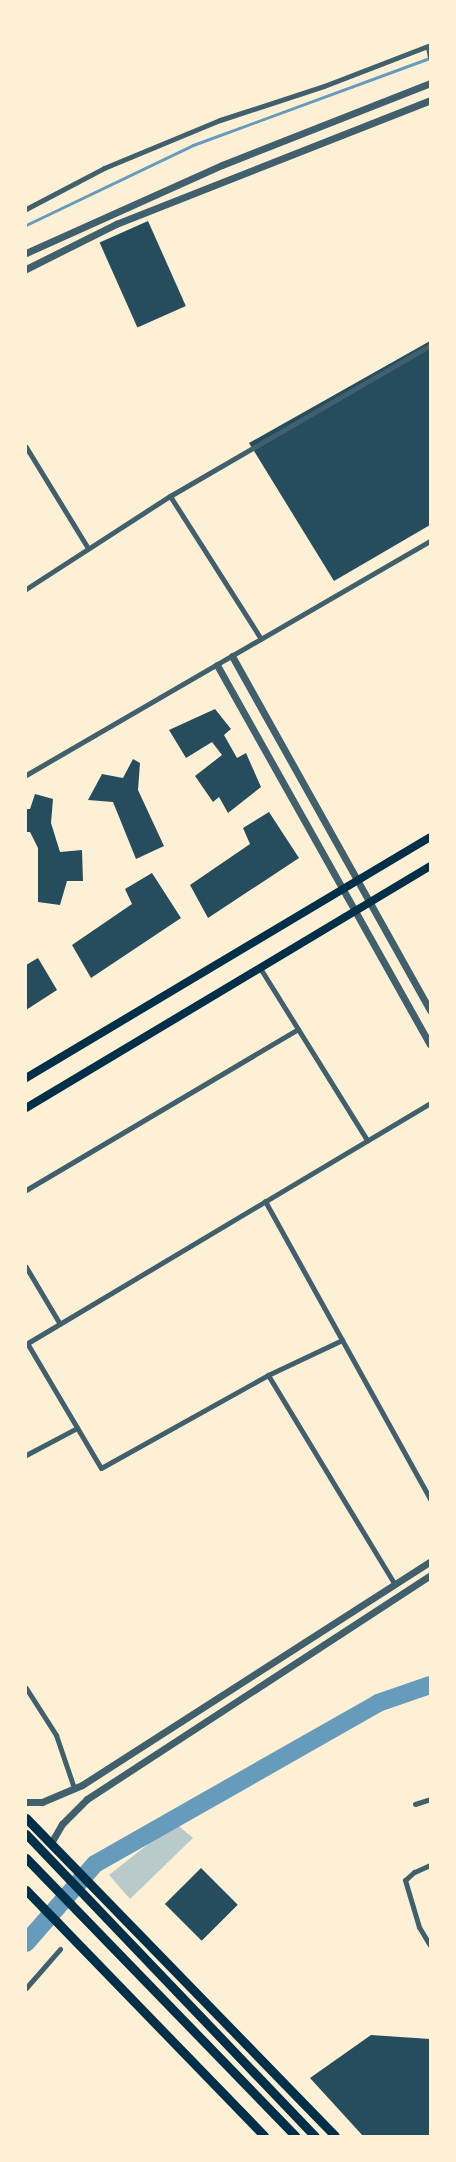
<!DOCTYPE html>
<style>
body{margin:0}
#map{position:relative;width:456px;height:2162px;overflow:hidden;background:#fdf0d5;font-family:"DejaVu Sans",sans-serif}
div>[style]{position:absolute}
.green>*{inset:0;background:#b9caca}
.stream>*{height:3px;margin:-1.5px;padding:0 1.5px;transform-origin:1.5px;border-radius:1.5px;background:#669bbc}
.river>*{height:18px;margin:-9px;padding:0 9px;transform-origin:9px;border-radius:9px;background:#669bbc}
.building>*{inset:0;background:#264d5e;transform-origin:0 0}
.minor>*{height:5px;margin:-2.5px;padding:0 2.5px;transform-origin:2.5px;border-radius:2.5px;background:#3f606c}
.tertiary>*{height:7px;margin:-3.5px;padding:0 3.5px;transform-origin:3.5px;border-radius:3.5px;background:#3f606c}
.secondary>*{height:8px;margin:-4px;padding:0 4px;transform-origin:4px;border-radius:4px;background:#003049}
.primary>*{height:9px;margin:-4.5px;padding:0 4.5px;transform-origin:4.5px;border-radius:4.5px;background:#003049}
.trunk>*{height:9px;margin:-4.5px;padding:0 4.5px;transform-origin:4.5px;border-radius:4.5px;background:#003049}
span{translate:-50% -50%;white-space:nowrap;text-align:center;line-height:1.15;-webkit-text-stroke:6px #fdf0d5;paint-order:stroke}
.frame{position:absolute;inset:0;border:27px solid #fdf0d5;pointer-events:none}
</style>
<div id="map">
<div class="green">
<i style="clip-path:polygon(175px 1823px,193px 1838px,130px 1899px,109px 1875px)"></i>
</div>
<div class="stream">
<i style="left:26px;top:225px;width:185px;rotate:-25.6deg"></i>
<i style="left:193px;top:145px;width:252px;rotate:-20.2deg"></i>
</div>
<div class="river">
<i style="left:26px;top:1943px;width:105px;rotate:-48.9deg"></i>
<i style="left:95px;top:1864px;width:326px;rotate:-29.6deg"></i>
<i style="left:378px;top:1703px;width:55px;rotate:-19.1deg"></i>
</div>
<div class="building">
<i style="left:148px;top:221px;width:93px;height:53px;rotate:66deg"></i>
<i style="clip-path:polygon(430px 341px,430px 525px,334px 581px,249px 443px)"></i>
<i style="clip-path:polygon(215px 709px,231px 729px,224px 735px,237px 758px,246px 753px,261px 787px,228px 813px,219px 797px,213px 802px,195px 776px,222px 755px,212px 742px,186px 758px,169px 730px)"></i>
<i style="clip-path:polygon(133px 759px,140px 763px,138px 790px,164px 846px,136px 859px,113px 802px,88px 800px,102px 774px,123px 778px)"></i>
<i style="clip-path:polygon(35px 794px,53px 799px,51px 823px,60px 852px,82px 850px,83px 881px,67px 881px,60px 905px,38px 902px,38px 848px,30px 832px,26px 832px,26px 809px,30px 809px)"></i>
<i style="clip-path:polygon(269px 812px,299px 858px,208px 918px,190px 885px,250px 844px,243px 828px)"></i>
<i style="clip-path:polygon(152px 873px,181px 918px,91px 978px,72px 945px,132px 904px,125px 889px)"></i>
<i style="clip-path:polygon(38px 958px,57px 990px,26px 1010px,26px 965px)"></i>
<i style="left:201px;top:1868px;width:52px;height:51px;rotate:45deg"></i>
<i style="clip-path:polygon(371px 2035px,430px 2039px,430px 2136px,363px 2136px,310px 2078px)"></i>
</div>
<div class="minor">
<i style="left:428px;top:47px;width:10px;rotate:79deg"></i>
<i style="left:26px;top:209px;width:88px;rotate:-27.7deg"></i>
<i style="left:104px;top:168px;width:126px;rotate:-22.5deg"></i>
<i style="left:220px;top:120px;width:109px;rotate:-18.1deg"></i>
<i style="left:324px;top:86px;width:114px;rotate:-21.1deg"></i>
<i style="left:26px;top:447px;width:119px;rotate:58.5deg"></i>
<i style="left:170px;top:496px;width:169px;rotate:57.5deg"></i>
<i style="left:26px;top:589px;width:171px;rotate:-32.9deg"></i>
<i style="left:170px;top:496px;width:301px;rotate:-30.1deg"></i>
<i style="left:26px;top:775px;width:467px;rotate:-30.1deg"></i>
<i style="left:260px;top:968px;width:203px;rotate:58.1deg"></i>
<i style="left:26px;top:1190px;width:316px;rotate:-30.6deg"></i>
<i style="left:265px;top:1201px;width:341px;rotate:61deg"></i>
<i style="left:26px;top:1267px;width:66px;rotate:59.2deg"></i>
<i style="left:27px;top:1343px;width:145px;rotate:59.4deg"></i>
<i style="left:101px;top:1468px;width:191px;rotate:-29.1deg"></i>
<i style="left:268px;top:1375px;width:82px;rotate:-25.3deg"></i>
<i style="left:26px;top:1344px;width:470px;rotate:-30.8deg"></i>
<i style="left:268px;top:1375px;width:245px;rotate:58.8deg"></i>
<i style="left:26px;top:1455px;width:58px;rotate:-27.9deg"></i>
<i style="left:26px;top:1688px;width:56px;rotate:57.4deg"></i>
<i style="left:56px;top:1735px;width:56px;rotate:71.2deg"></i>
<i style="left:415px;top:1804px;width:16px;rotate:-18deg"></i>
<i style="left:430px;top:1865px;width:17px;rotate:156deg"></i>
<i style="left:414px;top:1872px;width:12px;rotate:138deg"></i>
<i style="left:405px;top:1880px;width:49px;rotate:73.4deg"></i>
<i style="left:419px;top:1927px;width:21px;rotate:59deg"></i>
<i style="left:26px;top:1988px;width:52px;rotate:-48.9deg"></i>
</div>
<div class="tertiary">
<i style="left:26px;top:253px;width:215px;rotate:-24.2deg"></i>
<i style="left:222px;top:165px;width:224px;rotate:-21.5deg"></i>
<i style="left:26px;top:269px;width:101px;rotate:-26.6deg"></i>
<i style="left:116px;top:224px;width:338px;rotate:-21.5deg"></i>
<i style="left:232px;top:656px;width:406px;rotate:60.8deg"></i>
<i style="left:217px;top:665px;width:435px;rotate:60.7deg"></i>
<i style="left:26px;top:1802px;width:16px"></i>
<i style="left:42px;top:1802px;width:43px;rotate:-23deg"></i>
<i style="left:82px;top:1785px;width:413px;rotate:-32.7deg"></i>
<i style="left:51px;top:1843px;width:22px;rotate:-60deg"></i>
<i style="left:62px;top:1824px;width:35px;rotate:-45deg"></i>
<i style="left:87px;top:1799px;width:410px;rotate:-33.1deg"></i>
</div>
<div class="secondary">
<i style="left:26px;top:1078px;width:470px;rotate:-30.8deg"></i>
<i style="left:26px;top:1108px;width:471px;rotate:-30.9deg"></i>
</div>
<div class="primary">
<i style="left:26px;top:1818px;width:443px;rotate:45.8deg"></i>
<i style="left:26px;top:1890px;width:342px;rotate:45.9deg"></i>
</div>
<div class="trunk">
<i style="left:26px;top:1834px;width:418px;rotate:46.3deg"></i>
<i style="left:26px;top:1858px;width:387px;rotate:45.9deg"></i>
</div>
<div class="frame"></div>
</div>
